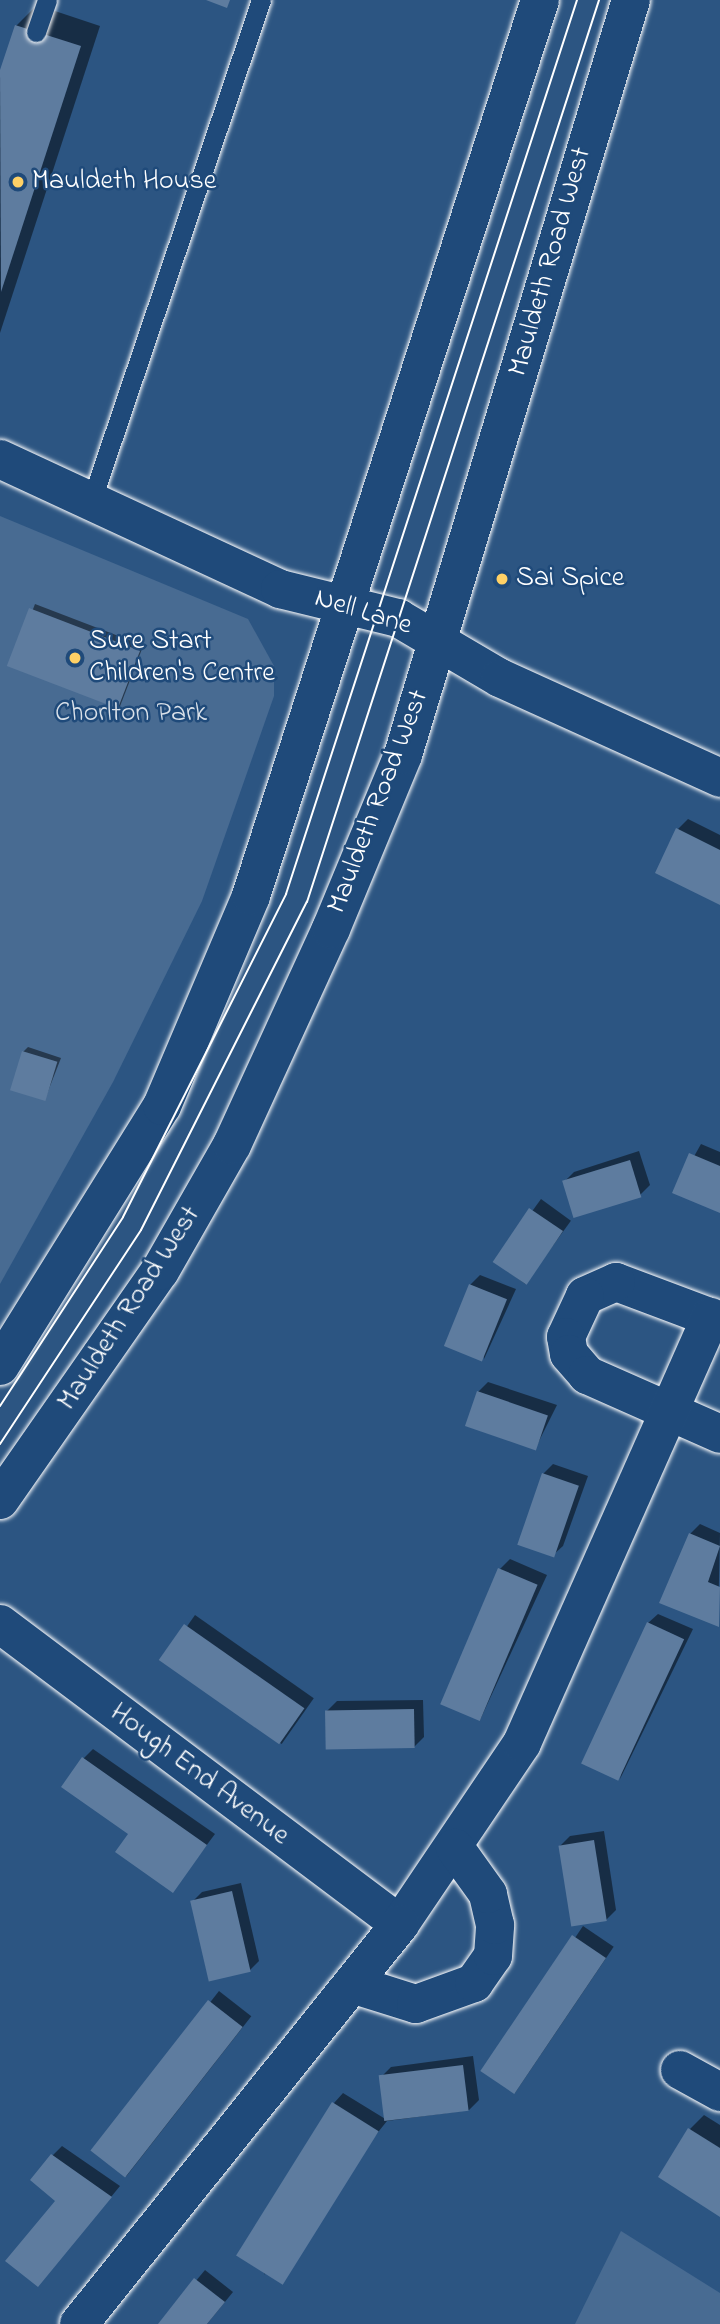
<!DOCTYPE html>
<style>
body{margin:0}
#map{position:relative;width:720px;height:2324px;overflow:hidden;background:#2c5582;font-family:"Indie Flower",sans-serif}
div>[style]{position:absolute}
.green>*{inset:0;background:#486b92}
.shadow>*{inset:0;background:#0007;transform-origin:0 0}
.building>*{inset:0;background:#5e7c9f;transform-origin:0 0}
.roads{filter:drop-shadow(0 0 2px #fff) drop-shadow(0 0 2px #fff)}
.service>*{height:19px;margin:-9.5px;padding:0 9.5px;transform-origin:9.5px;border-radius:9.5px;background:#1f4a7a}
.minor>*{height:38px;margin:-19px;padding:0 19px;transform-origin:19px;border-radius:19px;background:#1f4a7a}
.tertiary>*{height:38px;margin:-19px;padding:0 19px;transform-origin:19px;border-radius:19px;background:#1f4a7a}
.tram>*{height:2px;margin:-1px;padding:0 1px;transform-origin:1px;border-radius:1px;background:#fff}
.dots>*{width:19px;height:19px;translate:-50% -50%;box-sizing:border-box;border:4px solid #1f4a7a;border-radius:50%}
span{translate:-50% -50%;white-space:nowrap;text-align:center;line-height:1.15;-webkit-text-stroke:5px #1f4a7a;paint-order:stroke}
.poi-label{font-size:28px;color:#fff}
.left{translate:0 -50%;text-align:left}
.street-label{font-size:28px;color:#fff}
.park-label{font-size:28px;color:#dae1e9}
</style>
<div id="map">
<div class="green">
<i style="clip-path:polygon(0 516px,248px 619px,274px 666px,274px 696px,202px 901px,113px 1082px,0 1284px)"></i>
<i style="clip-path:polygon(621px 2231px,720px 2293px,720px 2324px,575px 2324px)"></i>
</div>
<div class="shadow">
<i style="clip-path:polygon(37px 5px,100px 26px,0 333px,0 76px,16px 26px)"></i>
<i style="left:35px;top:604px;width:116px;height:66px;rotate:21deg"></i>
<i style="clip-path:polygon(688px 819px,720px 835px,720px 903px,678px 829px)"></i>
<i style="clip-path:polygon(28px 1047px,61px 1058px,45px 1099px,23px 1052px)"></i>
<i style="clip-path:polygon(701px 1144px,720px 1152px,720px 1211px,674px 1192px)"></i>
<i style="clip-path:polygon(639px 1151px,650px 1185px,640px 1195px,564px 1182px,574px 1172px)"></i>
<i style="left:541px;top:1199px;width:37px;height:78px;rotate:36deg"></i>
<i style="clip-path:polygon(480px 1275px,516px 1289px,484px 1359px,470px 1285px)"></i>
<i style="clip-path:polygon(488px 1382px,557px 1405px,535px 1449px,478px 1392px)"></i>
<i style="clip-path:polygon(553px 1464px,588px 1476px,563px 1546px,553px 1555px,543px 1474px)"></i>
<i style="clip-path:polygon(700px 1524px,720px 1533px,718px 1625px,690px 1534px)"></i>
<i style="clip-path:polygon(510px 1559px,547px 1575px,480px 1720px,500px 1569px)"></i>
<i style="clip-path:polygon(658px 1614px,693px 1629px,620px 1779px,648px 1623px)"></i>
<i style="left:195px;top:1615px;width:145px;height:56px;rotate:35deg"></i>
<i style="clip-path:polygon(423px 1700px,424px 1737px,414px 1747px,327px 1711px,337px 1701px)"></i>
<i style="clip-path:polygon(93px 1749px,215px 1834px,173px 1890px,83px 1759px)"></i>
<i style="clip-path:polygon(604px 1831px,616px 1910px,606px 1920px,560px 1846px,570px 1836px)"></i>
<i style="clip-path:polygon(241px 1883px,259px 1961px,249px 1971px,192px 1902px,202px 1892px)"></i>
<i style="left:583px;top:1926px;width:37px;height:176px;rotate:34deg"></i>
<i style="left:219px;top:1991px;width:41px;height:203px;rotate:38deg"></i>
<i style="clip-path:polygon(473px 2056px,479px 2100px,469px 2110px,387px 2121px,264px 2275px,334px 2103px,343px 2093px,387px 2120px,381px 2077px,391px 2067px)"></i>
<i style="clip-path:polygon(704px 2115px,720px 2125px,720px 2215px,690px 2129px)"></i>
<i style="clip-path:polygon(62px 2146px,120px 2186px,47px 2275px,58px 2201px,52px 2156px)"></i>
<i style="clip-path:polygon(205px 2270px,233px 2292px,207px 2324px,160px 2324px)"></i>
</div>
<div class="building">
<i style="clip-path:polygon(206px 0,230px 0,227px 8px)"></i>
<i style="clip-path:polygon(15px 25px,81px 46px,1px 292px,0 70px)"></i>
<i style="left:29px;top:608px;width:119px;height:62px;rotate:21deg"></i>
<i style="clip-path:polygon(676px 828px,720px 850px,720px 905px,655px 873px)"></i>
<i style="left:22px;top:1051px;width:37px;height:41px;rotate:17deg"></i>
<i style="clip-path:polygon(689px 1153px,720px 1166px,720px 1213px,672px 1193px)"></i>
<i style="left:630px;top:1160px;width:39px;height:71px;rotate:73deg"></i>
<i style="left:529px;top:1208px;width:41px;height:65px;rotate:34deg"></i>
<i style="left:469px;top:1284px;width:41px;height:67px;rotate:22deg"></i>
<i style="left:477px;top:1391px;width:75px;height:37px;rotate:19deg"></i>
<i style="left:542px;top:1473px;width:39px;height:76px;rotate:19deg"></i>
<i style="clip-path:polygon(689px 1533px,720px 1546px,708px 1582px,720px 1587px,719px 1627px,659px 1603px)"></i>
<i style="left:498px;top:1568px;width:43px;height:148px;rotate:23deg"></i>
<i style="left:647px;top:1622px;width:41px;height:156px;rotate:25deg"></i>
<i style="left:184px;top:1624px;width:147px;height:44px;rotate:35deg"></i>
<i style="left:414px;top:1709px;width:39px;height:89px;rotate:89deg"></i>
<i style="clip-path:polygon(82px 1757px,207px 1845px,173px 1893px,115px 1852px,128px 1834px,61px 1787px)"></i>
<i style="left:594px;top:1840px;width:82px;height:36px;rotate:81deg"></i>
<i style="left:232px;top:1891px;width:83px;height:43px;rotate:77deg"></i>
<i style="left:572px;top:1935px;width:41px;height:164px;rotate:34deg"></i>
<i style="left:208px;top:2000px;width:44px;height:191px;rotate:38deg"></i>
<i style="left:463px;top:2065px;width:46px;height:85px;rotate:83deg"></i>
<i style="left:332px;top:2102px;width:55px;height:181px;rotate:32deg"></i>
<i style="clip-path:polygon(688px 2128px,720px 2148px,720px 2217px,658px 2177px)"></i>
<i style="clip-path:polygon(51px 2154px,112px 2197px,38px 2287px,5px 2261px,55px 2201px,30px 2180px)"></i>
<i style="clip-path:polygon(194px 2278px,225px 2302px,207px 2324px,158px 2324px)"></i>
</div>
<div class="roads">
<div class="service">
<i style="left:36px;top:32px;width:34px;rotate:-71deg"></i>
<i style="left:91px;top:502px;width:530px;rotate:-71.29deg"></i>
</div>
<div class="minor">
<i style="left:720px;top:1321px;width:111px;rotate:-159.4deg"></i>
<i style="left:616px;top:1282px;width:34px;rotate:156deg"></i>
<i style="left:585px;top:1296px;width:45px;rotate:114.9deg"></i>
<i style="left:566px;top:1337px;width:17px;rotate:80deg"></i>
<i style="left:569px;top:1354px;width:28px;rotate:49deg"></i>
<i style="left:587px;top:1375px;width:145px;rotate:23.9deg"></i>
<i style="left:0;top:1624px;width:500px;rotate:36.9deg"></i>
<i style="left:400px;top:1924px;width:218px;rotate:-56deg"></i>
<i style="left:522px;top:1743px;width:466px;rotate:-66.1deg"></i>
<i style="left:352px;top:1984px;width:67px;rotate:17.4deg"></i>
<i style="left:416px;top:2004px;width:62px;rotate:-19.9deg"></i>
<i style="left:474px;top:1983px;width:33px;rotate:-55deg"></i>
<i style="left:493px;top:1956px;width:31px;rotate:-86deg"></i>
<i style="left:495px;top:1925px;width:32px;rotate:-103deg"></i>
<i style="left:488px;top:1894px;width:57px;rotate:-125.7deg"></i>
<i style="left:680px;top:2070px;width:46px;rotate:28.8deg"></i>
<i style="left:79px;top:2324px;width:513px;rotate:-51.25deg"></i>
</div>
<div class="tertiary">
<i style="left:0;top:459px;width:309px;rotate:24.9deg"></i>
<i style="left:280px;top:589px;width:122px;rotate:13.8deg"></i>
<i style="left:398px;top:618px;width:118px;rotate:30.5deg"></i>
<i style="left:500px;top:678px;width:242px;rotate:24.4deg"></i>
<i style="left:0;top:1366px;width:306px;rotate:-58.1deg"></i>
<i style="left:162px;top:1106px;width:228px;rotate:-67deg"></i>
<i style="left:251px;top:896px;width:941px;rotate:-72.12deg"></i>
<i style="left:0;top:1500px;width:279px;rotate:-55.1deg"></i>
<i style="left:160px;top:1271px;width:145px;rotate:-60.3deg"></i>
<i style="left:232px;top:1145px;width:238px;rotate:-65.4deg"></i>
<i style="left:331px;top:929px;width:188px;rotate:-67.5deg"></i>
<i style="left:403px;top:755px;width:789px;rotate:-73.2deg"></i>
</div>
</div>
<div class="tram">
<i style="left:0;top:1406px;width:225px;rotate:-56.9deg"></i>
<i style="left:123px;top:1217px;width:362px;rotate:-63.2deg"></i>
<i style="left:286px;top:894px;width:940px;rotate:-71.97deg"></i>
<i style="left:0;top:1444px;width:256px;rotate:-56.6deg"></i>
<i style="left:141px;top:1230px;width:368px;rotate:-63.2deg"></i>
<i style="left:307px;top:902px;width:948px;rotate:-72.06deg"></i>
</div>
<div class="dots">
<i style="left:18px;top:182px;background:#ffd166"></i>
<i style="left:502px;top:579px;background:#ffd166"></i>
<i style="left:75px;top:658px;background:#ffd166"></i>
</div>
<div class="poi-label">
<span class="left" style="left:32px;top:182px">Mauldeth House</span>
<span class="left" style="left:516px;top:579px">Sai Spice</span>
<span class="left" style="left:89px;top:658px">Sure Start<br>Children's Centre</span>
</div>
<div class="street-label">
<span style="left:551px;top:262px;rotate:-74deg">Mauldeth Road West</span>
<span style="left:363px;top:613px;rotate:17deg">Nell Lane</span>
<span style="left:379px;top:802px;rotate:-69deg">Mauldeth Road West</span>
<span style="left:130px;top:1309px;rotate:-57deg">Mauldeth Road West</span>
<span style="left:199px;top:1775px;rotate:37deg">Hough End Avenue</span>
</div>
<div class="park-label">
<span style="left:131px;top:714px">Chorlton Park</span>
</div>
</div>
